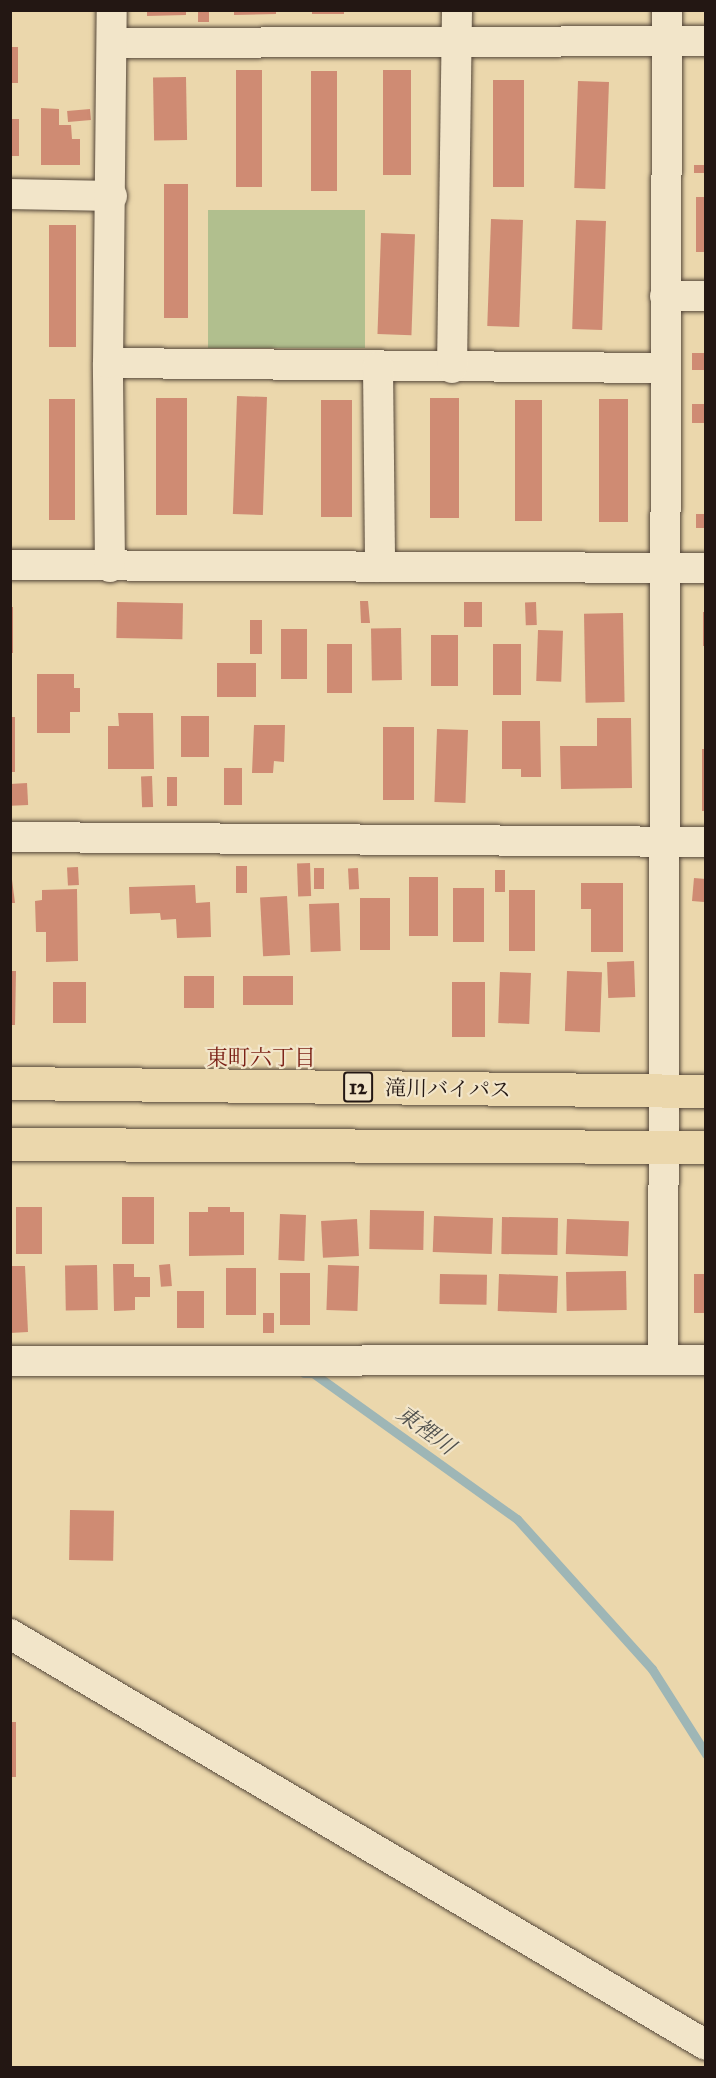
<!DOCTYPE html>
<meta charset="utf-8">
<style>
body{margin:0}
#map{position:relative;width:716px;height:2078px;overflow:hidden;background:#ebd7ac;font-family:"IM FELL Great Primer","Noto Serif JP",serif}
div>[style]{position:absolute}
.green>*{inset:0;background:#b1bf8e;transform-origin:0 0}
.stream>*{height:9px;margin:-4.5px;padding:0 4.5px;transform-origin:4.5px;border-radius:4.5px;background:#9eb6b6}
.building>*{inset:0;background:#cf8b73;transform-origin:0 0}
.roads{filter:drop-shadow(0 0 2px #554739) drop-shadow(0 0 2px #554739)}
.minor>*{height:30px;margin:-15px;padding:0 15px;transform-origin:15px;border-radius:15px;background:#f2e5c9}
.highway>*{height:33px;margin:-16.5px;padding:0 16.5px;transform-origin:16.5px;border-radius:16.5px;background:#ebd7ac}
span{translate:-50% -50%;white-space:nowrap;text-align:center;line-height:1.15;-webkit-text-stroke:4.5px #f2e5c9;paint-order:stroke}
.shield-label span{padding:2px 4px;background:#f2e5c9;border:2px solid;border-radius:4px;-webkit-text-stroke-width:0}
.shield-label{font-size:20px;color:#231713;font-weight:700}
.street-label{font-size:21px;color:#231713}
.neighbourhood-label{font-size:22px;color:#7a1f14}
.water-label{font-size:22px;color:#4e4f4c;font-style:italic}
.frame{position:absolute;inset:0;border:12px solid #231713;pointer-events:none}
</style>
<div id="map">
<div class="green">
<i style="left:208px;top:210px;width:157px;height:138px"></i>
</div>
<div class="stream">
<i style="left:304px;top:1373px;width:9px"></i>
<i style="left:313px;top:1373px;width:251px;rotate:35.6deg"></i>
<i style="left:517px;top:1519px;width:202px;rotate:48deg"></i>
<i style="left:652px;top:1669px;width:101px;rotate:57.6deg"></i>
</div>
<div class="building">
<i style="clip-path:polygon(147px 10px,186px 10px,186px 15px,147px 16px)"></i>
<i style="left:198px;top:10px;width:11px;height:12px"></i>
<i style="clip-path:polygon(234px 10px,276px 10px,276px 14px,234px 15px)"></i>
<i style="left:312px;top:10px;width:32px;height:4px"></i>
<i style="left:10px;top:47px;width:8px;height:36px"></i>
<i style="left:236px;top:70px;width:26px;height:117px"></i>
<i style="left:383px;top:70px;width:28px;height:105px"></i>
<i style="left:311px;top:71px;width:26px;height:120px"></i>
<i style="left:186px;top:77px;width:63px;height:33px;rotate:89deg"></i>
<i style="left:493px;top:80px;width:31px;height:107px"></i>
<i style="left:578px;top:81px;width:31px;height:107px;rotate:2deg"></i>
<i style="clip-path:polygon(41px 108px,59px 109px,59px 125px,71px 125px,72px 139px,80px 139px,80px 165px,41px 165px)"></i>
<i style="left:90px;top:109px;width:11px;height:23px;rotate:85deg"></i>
<i style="left:10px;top:119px;width:9px;height:37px"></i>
<i style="left:706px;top:165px;width:8px;height:12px;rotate:90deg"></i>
<i style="left:164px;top:184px;width:24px;height:134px"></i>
<i style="left:696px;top:197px;width:10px;height:55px"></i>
<i style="left:491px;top:219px;width:32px;height:107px;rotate:2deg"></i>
<i style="left:576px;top:220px;width:30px;height:109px;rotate:2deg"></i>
<i style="left:49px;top:225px;width:27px;height:122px"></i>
<i style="left:381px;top:233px;width:34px;height:101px;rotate:2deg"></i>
<i style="left:692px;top:353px;width:14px;height:17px"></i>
<i style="left:237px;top:396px;width:30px;height:118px;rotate:2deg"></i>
<i style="left:156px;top:398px;width:31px;height:117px"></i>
<i style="left:430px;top:398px;width:29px;height:120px"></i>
<i style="left:49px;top:399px;width:26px;height:121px"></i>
<i style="left:599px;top:399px;width:29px;height:123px"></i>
<i style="left:321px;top:400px;width:31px;height:117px"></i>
<i style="left:515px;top:400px;width:27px;height:121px"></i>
<i style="left:692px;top:404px;width:14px;height:19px"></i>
<i style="left:696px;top:514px;width:10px;height:14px"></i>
<i style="clip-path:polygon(360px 601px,368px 601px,370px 623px,361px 623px)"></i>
<i style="left:117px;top:602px;width:66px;height:36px;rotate:1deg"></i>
<i style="left:464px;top:602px;width:18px;height:25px"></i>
<i style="left:536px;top:602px;width:23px;height:11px;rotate:88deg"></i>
<i style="left:10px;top:607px;width:3px;height:46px"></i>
<i style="left:703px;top:612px;width:3px;height:34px"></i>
<i style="left:623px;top:613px;width:89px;height:39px;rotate:89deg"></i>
<i style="left:250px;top:620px;width:12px;height:34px"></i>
<i style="left:401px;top:628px;width:52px;height:30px;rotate:89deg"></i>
<i style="left:281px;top:629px;width:26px;height:50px"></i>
<i style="left:538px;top:630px;width:25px;height:51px;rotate:2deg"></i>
<i style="left:431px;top:635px;width:27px;height:51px"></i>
<i style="left:327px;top:644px;width:25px;height:49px"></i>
<i style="left:493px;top:644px;width:28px;height:51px"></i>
<i style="left:217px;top:663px;width:39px;height:34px"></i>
<i style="clip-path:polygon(37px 674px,74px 674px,74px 688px,80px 688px,80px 712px,70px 712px,70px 733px,37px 733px)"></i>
<i style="clip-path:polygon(118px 713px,153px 713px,154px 769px,108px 769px,108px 726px,119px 726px)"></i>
<i style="left:181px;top:716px;width:28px;height:41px"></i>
<i style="left:10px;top:717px;width:5px;height:55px"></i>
<i style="clip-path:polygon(597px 718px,631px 718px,632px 788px,561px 789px,560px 746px,597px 746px)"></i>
<i style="clip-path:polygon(502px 721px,540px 721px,541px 777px,521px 777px,521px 769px,502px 769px)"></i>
<i style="clip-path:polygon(254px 725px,285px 725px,284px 762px,274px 761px,273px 773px,252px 773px)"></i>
<i style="left:383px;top:727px;width:31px;height:73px"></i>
<i style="left:437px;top:729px;width:31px;height:73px;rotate:2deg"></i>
<i style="left:702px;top:749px;width:4px;height:62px"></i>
<i style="left:224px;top:768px;width:18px;height:37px"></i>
<i style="left:152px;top:776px;width:31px;height:11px;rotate:88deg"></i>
<i style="left:167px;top:777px;width:10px;height:29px"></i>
<i style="left:27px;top:783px;width:22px;height:17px;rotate:87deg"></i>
<i style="left:310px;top:863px;width:33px;height:13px;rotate:88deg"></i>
<i style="clip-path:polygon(10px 864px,15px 903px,10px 903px)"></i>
<i style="left:236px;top:866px;width:11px;height:27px"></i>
<i style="left:78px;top:867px;width:18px;height:11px;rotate:87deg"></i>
<i style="left:314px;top:868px;width:10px;height:21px"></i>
<i style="left:358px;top:868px;width:21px;height:10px;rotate:87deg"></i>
<i style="left:495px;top:870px;width:10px;height:22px"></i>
<i style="left:409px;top:877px;width:29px;height:59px"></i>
<i style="left:694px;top:878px;width:12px;height:23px;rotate:5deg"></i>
<i style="clip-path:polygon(581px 883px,623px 883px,623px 952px,591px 952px,591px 909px,581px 909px)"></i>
<i style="clip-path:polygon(195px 885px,196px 903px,210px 902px,211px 937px,177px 938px,176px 919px,161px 920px,160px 913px,130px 914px,129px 887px)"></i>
<i style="left:453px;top:888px;width:31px;height:54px"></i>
<i style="clip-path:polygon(77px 889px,78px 961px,46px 962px,46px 932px,36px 932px,35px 901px,42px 900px,42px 890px)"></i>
<i style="left:509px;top:890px;width:26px;height:61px"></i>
<i style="left:287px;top:896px;width:59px;height:27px;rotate:87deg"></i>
<i style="left:360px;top:898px;width:30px;height:52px"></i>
<i style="left:339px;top:903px;width:48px;height:30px;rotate:88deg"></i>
<i style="left:634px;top:961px;width:36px;height:27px;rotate:88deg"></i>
<i style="clip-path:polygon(10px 971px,16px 971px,15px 1025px,10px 1025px)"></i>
<i style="left:567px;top:971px;width:35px;height:60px;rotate:2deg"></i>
<i style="left:500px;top:972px;width:31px;height:51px;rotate:2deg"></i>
<i style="left:184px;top:976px;width:30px;height:32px"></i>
<i style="left:243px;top:976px;width:50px;height:29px"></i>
<i style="left:53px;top:982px;width:33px;height:41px"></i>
<i style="left:452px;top:982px;width:33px;height:55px"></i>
<i style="left:122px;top:1197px;width:32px;height:47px"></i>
<i style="left:16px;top:1207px;width:26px;height:47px"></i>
<i style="clip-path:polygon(208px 1207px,230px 1207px,230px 1212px,244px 1212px,244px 1255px,189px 1256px,189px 1212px,208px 1212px)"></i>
<i style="left:370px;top:1210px;width:54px;height:39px;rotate:1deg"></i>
<i style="left:280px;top:1214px;width:26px;height:46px;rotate:2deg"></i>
<i style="left:434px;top:1216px;width:59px;height:36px;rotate:2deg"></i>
<i style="left:502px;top:1217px;width:56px;height:37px;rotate:1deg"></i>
<i style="left:357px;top:1219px;width:37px;height:36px;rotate:87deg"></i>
<i style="left:567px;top:1219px;width:62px;height:35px;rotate:2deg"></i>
<i style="clip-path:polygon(113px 1264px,134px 1264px,134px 1277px,150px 1277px,150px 1297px,135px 1297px,135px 1310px,114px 1311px)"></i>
<i style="left:170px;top:1264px;width:22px;height:11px;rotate:85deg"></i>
<i style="left:97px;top:1265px;width:45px;height:32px;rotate:89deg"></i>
<i style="left:328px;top:1265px;width:31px;height:45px;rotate:2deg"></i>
<i style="clip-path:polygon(10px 1266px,25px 1266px,28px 1332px,10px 1333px)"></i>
<i style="left:226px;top:1268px;width:30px;height:47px"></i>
<i style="left:626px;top:1271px;width:39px;height:60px;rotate:89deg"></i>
<i style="left:280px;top:1273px;width:30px;height:52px"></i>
<i style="left:440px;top:1274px;width:47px;height:30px;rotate:1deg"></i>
<i style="left:499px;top:1274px;width:59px;height:37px;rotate:2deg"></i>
<i style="left:694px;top:1274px;width:12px;height:39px"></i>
<i style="left:204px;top:1291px;width:37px;height:27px;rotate:90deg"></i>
<i style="left:263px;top:1313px;width:11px;height:20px"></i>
<i style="left:70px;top:1510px;width:44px;height:50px;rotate:1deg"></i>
<i style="left:10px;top:1722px;width:6px;height:55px"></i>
</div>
<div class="roads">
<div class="minor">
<i style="left:112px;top:43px;width:594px;rotate:-0.19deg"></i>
<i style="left:10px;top:194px;width:102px;rotate:1.1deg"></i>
<i style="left:665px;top:296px;width:41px"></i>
<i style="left:108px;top:363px;width:556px;rotate:0.52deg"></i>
<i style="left:378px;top:367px;width:200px;rotate:89.4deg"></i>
<i style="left:452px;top:368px;width:358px;rotate:-89.2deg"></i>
<i style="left:10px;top:565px;width:696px;rotate:0.25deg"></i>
<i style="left:110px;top:567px;width:204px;rotate:-90.6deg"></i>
<i style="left:108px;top:363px;width:353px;rotate:-89.4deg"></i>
<i style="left:10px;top:837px;width:696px;rotate:0.41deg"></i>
<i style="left:663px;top:1359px;width:1349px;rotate:-89.83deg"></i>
<i style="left:10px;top:1361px;width:696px;rotate:-0.08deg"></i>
<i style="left:10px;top:1634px;width:808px;rotate:30.56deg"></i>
</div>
<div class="highway">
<i style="left:10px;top:1083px;width:696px;rotate:0.66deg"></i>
<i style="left:10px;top:1144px;width:696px;rotate:0.25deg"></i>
</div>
</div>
<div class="shield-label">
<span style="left:358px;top:1087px">12</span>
</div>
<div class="street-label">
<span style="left:448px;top:1089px;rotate:1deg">滝川バイパス</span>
</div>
<div class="neighbourhood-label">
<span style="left:261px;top:1058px">東町六丁目</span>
</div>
<div class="water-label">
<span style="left:426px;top:1430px;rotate:36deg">東裡川</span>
</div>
<div class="frame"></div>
</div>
